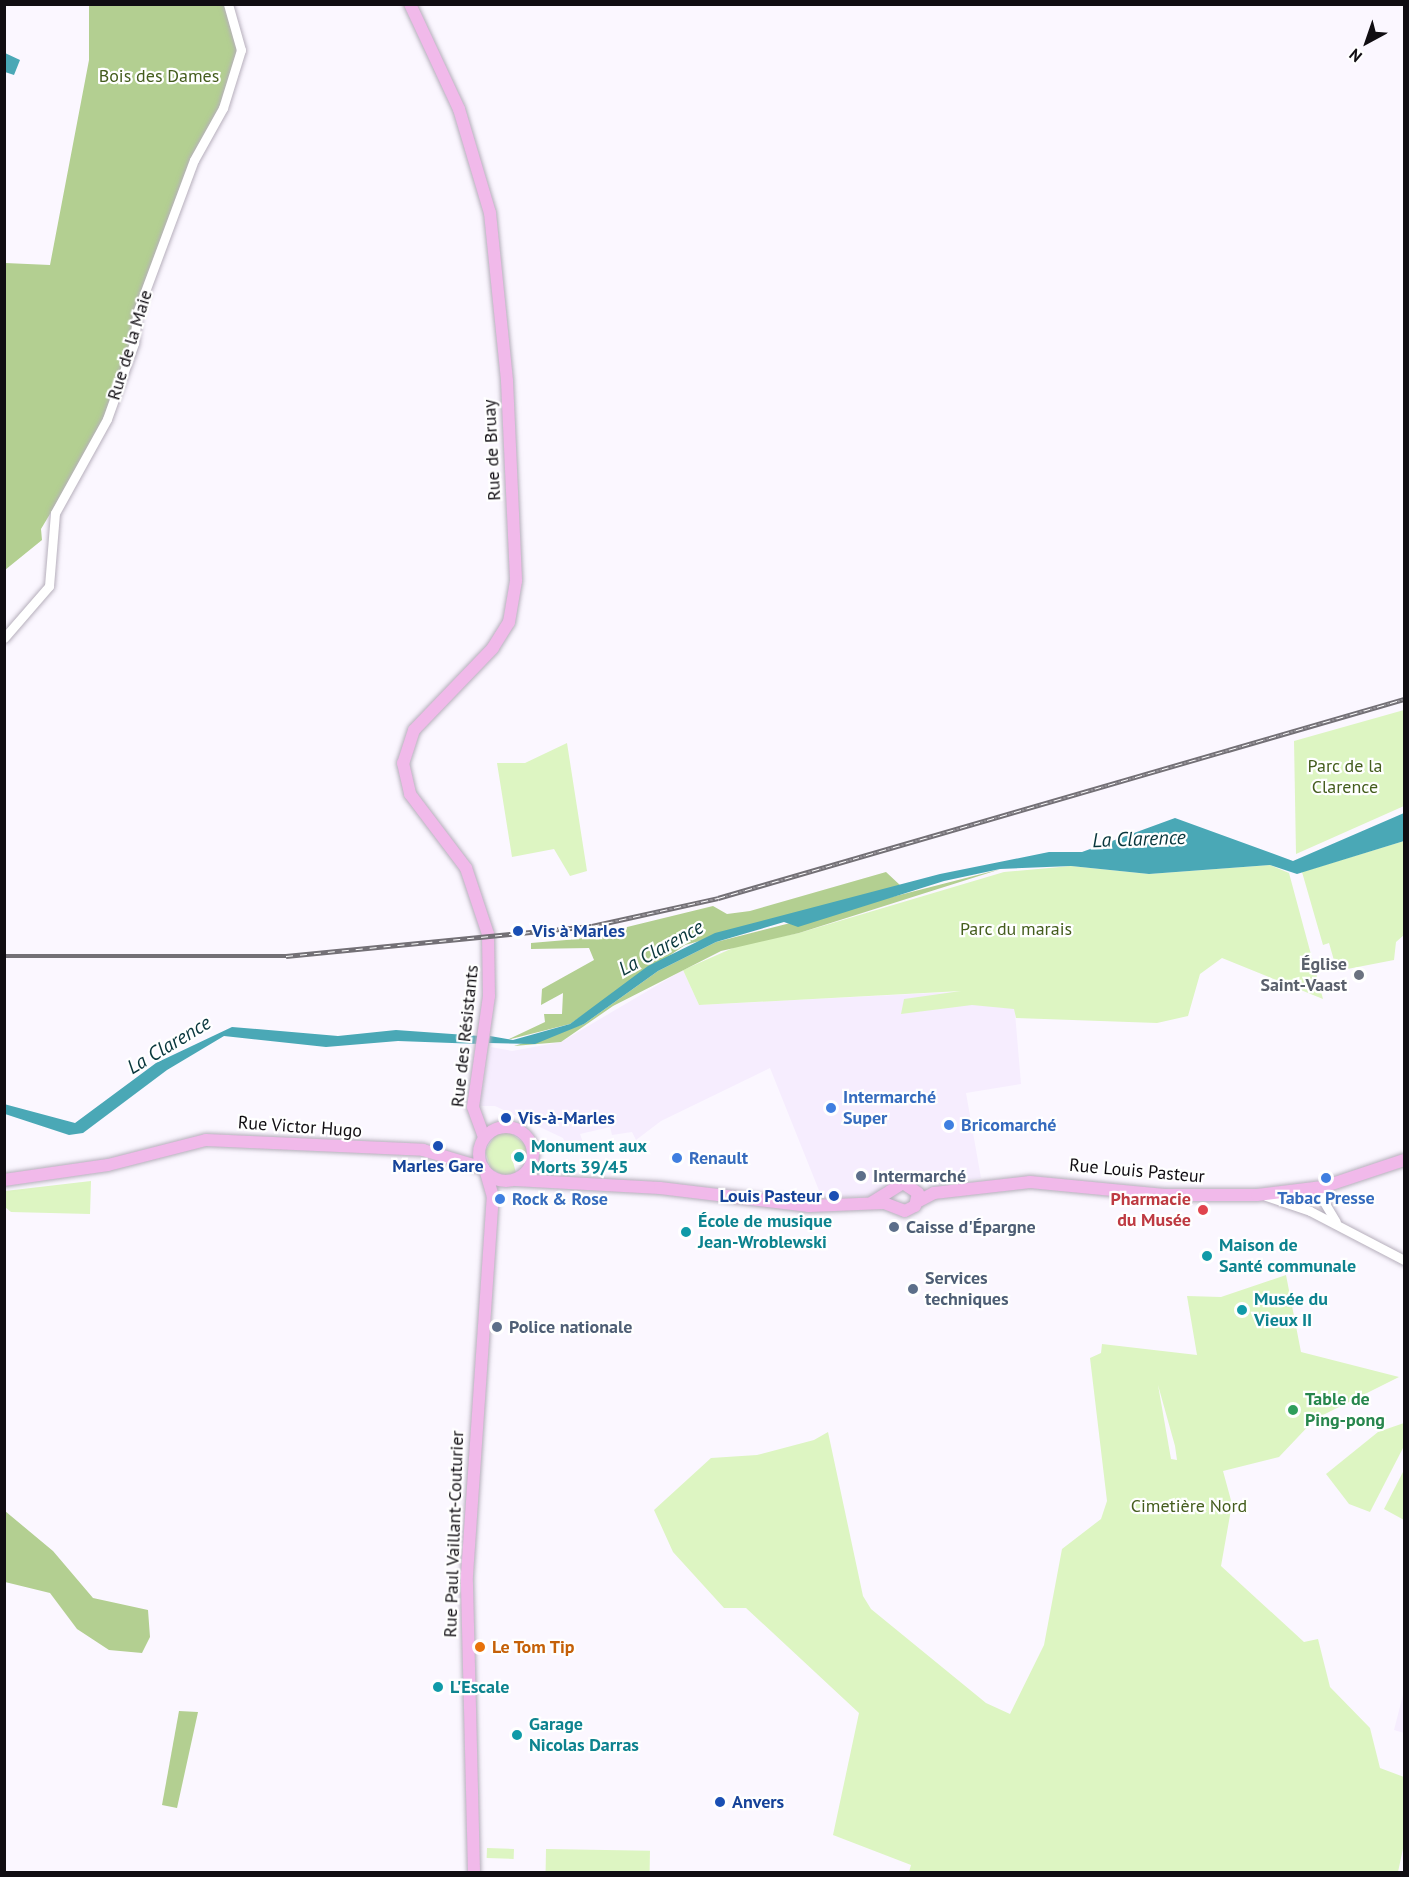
<!DOCTYPE html>
<meta charset="utf-8">
<style>
body{margin:0}
#map{position:relative;width:1409px;height:1877px;overflow:hidden;background:#fbf7ff;font-family:"PT Sans",sans-serif}
div>[style]{position:absolute}
.built>*{inset:0;background:#f6edfe}
.green>*{inset:0;background:#ddf5c2;transform-origin:0 0}
.forest>*{inset:0;background:#b3cf91}
.water>*{inset:0;background:#4aa8b6}
.roads{filter:drop-shadow(0 0 2px #b6afbc) drop-shadow(0 0 2px #b6afbc)}
.minor>*{height:9px;margin:-4.5px;padding:0 4.5px;transform-origin:4.5px;border-radius:4.5px;background:#fff}
.major>*{height:12px;margin:-6px;padding:0 6px;transform-origin:6px;border-radius:6px;background:#f1b9ea}
.major>.ring{margin:-6px;padding:0;box-sizing:content-box;background:none;border:12px solid #f1b9ea;border-radius:50%}
.rail>*{height:4.5px;margin-top:-2.25px;transform-origin:0;background:repeating-linear-gradient(90deg,#fff 0 7px,#737076 0 14px);box-sizing:border-box;border-block:2px solid #737076}
.dots>*{width:16px;height:16px;translate:-50% -50%;box-sizing:border-box;border:3px solid #fff;border-radius:50%}
span{translate:-50% -50%;white-space:nowrap;text-align:center;line-height:1.15;-webkit-text-stroke:4.5px #fff;paint-order:stroke}
.park-label{font-size:18px;color:#445d1d}
.street-label{font-size:18px;color:#100d12}
.transit-label{font-size:18px;color:#164399;font-weight:700}
.left{translate:0 -50%;text-align:left}
.right{translate:-100% -50%;text-align:right}
.worship-label{font-size:18px;color:#5b616d;font-weight:700}
.shop-label{font-size:18px;color:#366cbe;font-weight:700}
.culture-label{font-size:18px;color:#0d838f;font-weight:700}
.service-label{font-size:18px;color:#4e5e75;font-weight:700}
.health-label{font-size:18px;color:#be3a42;font-weight:700}
.leisure-label{font-size:18px;color:#27864d;font-weight:700}
.food-label{font-size:18px;color:#c56008;font-weight:700}
.water-label{font-size:20px;color:#08363c;font-style:italic}
.frame{position:absolute;inset:0;border:6px solid #100d12;pointer-events:none}
.north{position:absolute;left:1337px;top:12px;width:60px;height:60px;-webkit-text-stroke:4px #fff;paint-order:stroke;rotate:220deg;font-size:16px;font-weight:700;line-height:24px;text-align:center;color:#100d12}
.north::after{content:'';display:block;margin:auto;width:21px;height:27px;background:#100d12;clip-path:polygon(50% 0,100% 100%,50% 72%,0 100%)}
</style>
<div id="map">
<div class="built">
<i style="clip-path:polygon(683px 970px,699px 1005px,1013px 989px,1021px 1084px,966px 1093px,981px 1178px,929px 1186px,910px 1174px,892px 1179px,872px 1196px,822px 1198px,770px 1068px,661px 1121px,636px 1140px,632px 1132px,612px 1135px,610px 1127px,580px 1134px,585px 1148px,569px 1151px,563px 1138px,495px 1106px,479px 1106px,491px 1047px,512px 1051px,561px 1042px)"></i>
<i style="clip-path:polygon(1404px 1691px,1404px 1733px,1394px 1730px)"></i>
</div>
<div class="green">
<i style="clip-path:polygon(1404px 710px,1404px 806px,1296px 854px,1294px 741px)"></i>
<i style="clip-path:polygon(567px 743px,587px 871px,570px 876px,554px 849px,512px 857px,497px 763px,525px 763px)"></i>
<i style="clip-path:polygon(1404px 841px,1404px 935px,1396px 942px,1394px 960px,1337px 971px,1329px 943px,1323px 945px,1302px 872px)"></i>
<i style="clip-path:polygon(1270px 865px,1289px 873px,1323px 999px,1222px 958px,1200px 974px,1188px 1016px,1157px 1023px,1016px 1018px,1014px 1009px,972px 1005px,901px 1014px,904px 999px,961px 991px,699px 1005px,683px 970px,742px 944px,799px 933px,1004px 872px,1071px 866px,1149px 874px)"></i>
<i style="clip-path:polygon(509px 1132px,525px 1144px,528px 1157px,511px 1154px,516px 1173px,503px 1175px,491px 1169px,485px 1151px,496px 1134px)"></i>
<i style="clip-path:polygon(91px 1181px,90px 1214px,11px 1212px,5px 1207px,5px 1191px)"></i>
<i style="clip-path:polygon(evenodd,1286px 1275px,1301px 1352px,1399px 1377px,1315px 1419px,1279px 1457px,1223px 1471px,1232px 1504px,1221px 1566px,1304px 1642px,1318px 1639px,1330px 1687px,1370px 1728px,1380px 1768px,1404px 1777px,1404px 1844px,1398px 1872px,909px 1872px,911px 1865px,833px 1835px,859px 1713px,746px 1608px,724px 1608px,673px 1552px,654px 1510px,711px 1458px,757px 1455px,814px 1440px,828px 1432px,863px 1596px,871px 1609px,986px 1703px,1010px 1714px,1044px 1645px,1062px 1549px,1101px 1519px,1107px 1501px,1090px 1358px,1101px 1353px,1102px 1344px,1197px 1355px,1187px 1296px,1221px 1297px,1286px 1275px,1158px 1385px,1175px 1446px,1177px 1460px,1171px 1459px,1158px 1385px)"></i>
<i style="clip-path:polygon(1404px 1423px,1404px 1446px,1370px 1512px,1349px 1504px,1326px 1474px,1378px 1432px)"></i>
<i style="clip-path:polygon(1404px 1470px,1404px 1520px,1384px 1509px)"></i>
<i style="left:487px;top:1848px;width:27px;height:10px;rotate:2deg"></i>
<i style="left:546px;top:1849px;width:104px;height:23px;rotate:1deg"></i>
</div>
<div class="forest">
<i style="clip-path:polygon(89px 5px,228px 5px,236px 22px,237px 66px,137px 313px,134px 343px,107px 419px,41px 529px,42px 540px,5px 570px,5px 263px,50px 265px,89px 60px)"></i>
<i style="clip-path:polygon(1001px 869px,799px 933px,721px 951px,613px 1006px,561px 1042px,514px 1046px,584px 1024px,658px 971px,716px 942px)"></i>
<i style="clip-path:polygon(886px 872px,901px 886px,685px 945px,570px 1024px,507px 1040px,545px 1022px,544px 1014px,562px 1014px,563px 993px,541px 1005px,542px 989px,594px 960px,589px 948px,531px 949px,531px 943px,578px 939px,713px 906px,727px 914px,750px 911px)"></i>
<i style="clip-path:polygon(5px 1511px,53px 1551px,93px 1598px,148px 1610px,150px 1637px,142px 1653px,109px 1650px,77px 1629px,50px 1593px,5px 1582px)"></i>
<i style="clip-path:polygon(179px 1711px,198px 1712px,177px 1808px,162px 1805px)"></i>
</div>
<div class="water">
<i style="clip-path:polygon(5px 53px,20px 60px,14px 75px,5px 72px)"></i>
<i style="clip-path:polygon(1404px 813px,1404px 841px,1297px 874px,1270px 865px,1149px 874px,1071px 866px,1000px 869px,944px 881px,798px 927px,784px 922px,716px 942px,658px 971px,584px 1024px,535px 1044px,489px 1043px,490px 1036px,513px 1040px,570px 1024px,648px 966px,715px 933px,940px 874px,1049px 852px,1082px 852px,1175px 818px,1293px 861px)"></i>
<i style="clip-path:polygon(232px 1027px,338px 1036px,396px 1030px,480px 1036px,479px 1044px,398px 1041px,326px 1047px,224px 1036px,167px 1070px,83px 1133px,69px 1135px,5px 1114px,4px 1104px,75px 1123px,156px 1063px)"></i>
</div>
<div class="roads">
<div class="minor">
<i style="left:4px;top:638px;width:69px;rotate:-49.1deg"></i>
<i style="left:49px;top:586px;width:73px;rotate:-85.3deg"></i>
<i style="left:55px;top:513px;width:107px;rotate:-61deg"></i>
<i style="left:107px;top:419px;width:81px;rotate:-70.4deg"></i>
<i style="left:134px;top:343px;width:30px;rotate:-84deg"></i>
<i style="left:137px;top:313px;width:163px;rotate:-69.6deg"></i>
<i style="left:194px;top:160px;width:60px;rotate:-60.9deg"></i>
<i style="left:223px;top:108px;width:61px;rotate:-72.8deg"></i>
<i style="left:241px;top:50px;width:48px;rotate:-105.8deg"></i>
<i style="left:1323px;top:1187px;width:15px;rotate:86deg"></i>
<i style="left:1324px;top:1202px;width:23px;rotate:59deg"></i>
<i style="left:1266px;top:1196px;width:46px;rotate:18.8deg"></i>
<i style="left:1310px;top:1211px;width:106px;rotate:27.5deg"></i>
</div>
<div class="major">
<i style="left:410px;top:4px;width:116px;rotate:65deg"></i>
<i style="left:459px;top:109px;width:109px;rotate:73.4deg"></i>
<i style="left:490px;top:213px;width:169px;rotate:84.2deg"></i>
<i style="left:507px;top:381px;width:200px;rotate:87.4deg"></i>
<i style="left:516px;top:581px;width:42px;rotate:99.7deg"></i>
<i style="left:509px;top:622px;width:31px;rotate:122deg"></i>
<i style="left:493px;top:648px;width:114px;rotate:133.9deg"></i>
<i style="left:414px;top:730px;width:35px;rotate:108deg"></i>
<i style="left:403px;top:763px;width:32px;rotate:77deg"></i>
<i style="left:410px;top:794px;width:93px;rotate:52.9deg"></i>
<i style="left:466px;top:868px;width:70px;rotate:71.6deg"></i>
<i style="left:488px;top:934px;width:62px;rotate:89.1deg"></i>
<i style="left:489px;top:996px;width:112px;rotate:98.2deg"></i>
<i style="left:473px;top:1107px;width:33px;rotate:70deg"></i>
<i class="ring" style="left:479px;top:1127px;width:42px;height:42px"></i>
<i style="left:4px;top:1180px;width:105px;rotate:-8.2deg"></i>
<i style="left:108px;top:1165px;width:101px;rotate:-14.3deg"></i>
<i style="left:206px;top:1140px;width:217px;rotate:2.6deg"></i>
<i style="left:423px;top:1150px;width:63px;rotate:16.7deg"></i>
<i style="left:515px;top:1180px;width:145px;rotate:3.2deg"></i>
<i style="left:660px;top:1188px;width:150px;rotate:6.9deg"></i>
<i style="left:809px;top:1206px;width:75px;rotate:-2.3deg"></i>
<i style="left:884px;top:1203px;width:22px;rotate:21deg"></i>
<i style="left:905px;top:1211px;width:11px;rotate:-27deg"></i>
<i style="left:915px;top:1206px;width:13px;rotate:-77deg"></i>
<i style="left:918px;top:1193px;width:18px;rotate:-146deg"></i>
<i style="left:903px;top:1183px;width:36px;rotate:148deg"></i>
<i style="left:917px;top:1202px;width:19px;rotate:-28deg"></i>
<i style="left:934px;top:1193px;width:97px;rotate:-6.5deg"></i>
<i style="left:1030px;top:1182px;width:135px;rotate:5.5deg"></i>
<i style="left:1164px;top:1195px;width:93px"></i>
<i style="left:1257px;top:1195px;width:66px;rotate:-6.9deg"></i>
<i style="left:1323px;top:1187px;width:85px;rotate:-18.4deg"></i>
<i style="left:474px;top:1872px;width:297px;rotate:-91.4deg"></i>
<i style="left:467px;top:1575px;width:379px;rotate:-86.1deg"></i>
<i style="left:493px;top:1197px;width:25px;rotate:-106deg"></i>
</div>
</div>
<div class="rail">
<i style="left:4px;top:956px;width:282px"></i>
<i style="left:286px;top:956px;width:307px;rotate:-5.6deg"></i>
<i style="left:592px;top:926px;width:129px;rotate:-12.5deg"></i>
<i style="left:718px;top:898px;width:714px;rotate:-16.18deg"></i>
</div>
<div class="dots">
<i style="left:518px;top:931px;background:#1a4fb4"></i>
<i style="left:1359px;top:975px;background:#6b7280"></i>
<i style="left:831px;top:1108px;background:#3f7fe0"></i>
<i style="left:506px;top:1118px;background:#1a4fb4"></i>
<i style="left:949px;top:1125px;background:#3f7fe0"></i>
<i style="left:438px;top:1146px;background:#1a4fb4"></i>
<i style="left:519px;top:1157px;background:#0f9aa8"></i>
<i style="left:677px;top:1158px;background:#3f7fe0"></i>
<i style="left:861px;top:1176px;background:#5c6f8a"></i>
<i style="left:1326px;top:1178px;background:#3f7fe0"></i>
<i style="left:834px;top:1196px;background:#1a4fb4"></i>
<i style="left:500px;top:1199px;background:#3f7fe0"></i>
<i style="left:1203px;top:1210px;background:#e0444e"></i>
<i style="left:894px;top:1227px;background:#5c6f8a"></i>
<i style="left:686px;top:1232px;background:#0f9aa8"></i>
<i style="left:1207px;top:1256px;background:#0f9aa8"></i>
<i style="left:913px;top:1289px;background:#5c6f8a"></i>
<i style="left:1242px;top:1310px;background:#0f9aa8"></i>
<i style="left:497px;top:1327px;background:#5c6f8a"></i>
<i style="left:1293px;top:1410px;background:#2e9e5b"></i>
<i style="left:480px;top:1647px;background:#e8710a"></i>
<i style="left:438px;top:1687px;background:#0f9aa8"></i>
<i style="left:517px;top:1735px;background:#0f9aa8"></i>
<i style="left:720px;top:1802px;background:#1a4fb4"></i>
</div>
<div class="park-label">
<span style="left:159px;top:76px">Bois des Dames</span>
<span style="left:1345px;top:777px">Parc de la<br>Clarence</span>
<span style="left:1016px;top:929px">Parc du marais</span>
<span style="left:1189px;top:1506px">Cimetière Nord</span>
</div>
<div class="street-label">
<span style="left:130px;top:345px;rotate:-73deg">Rue de la Maie</span>
<span style="left:492px;top:450px;rotate:-93deg">Rue de Bruay</span>
<span style="left:465px;top:1036px;rotate:-84deg">Rue des Résistants</span>
<span style="left:300px;top:1127px;rotate:4deg">Rue Victor Hugo</span>
<span style="left:1137px;top:1171px;rotate:5deg">Rue Louis Pasteur</span>
<span style="left:454px;top:1534px;rotate:-88deg">Rue Paul Vaillant-Couturier</span>
</div>
<div class="transit-label">
<span class="left" style="left:532px;top:931px">Vis à Marles</span>
<span class="left" style="left:518px;top:1118px">Vis-à-Marles</span>
<span style="left:438px;top:1166px">Marles Gare</span>
<span class="right" style="left:822px;top:1196px">Louis Pasteur</span>
<span class="left" style="left:732px;top:1802px">Anvers</span>
</div>
<div class="worship-label">
<span class="right" style="left:1347px;top:975px">Église<br>Saint-Vaast</span>
</div>
<div class="shop-label">
<span class="left" style="left:843px;top:1108px">Intermarché<br>Super</span>
<span class="left" style="left:961px;top:1125px">Bricomarché</span>
<span class="left" style="left:689px;top:1158px">Renault</span>
<span style="left:1326px;top:1198px">Tabac Presse</span>
<span class="left" style="left:512px;top:1199px">Rock &amp; Rose</span>
</div>
<div class="culture-label">
<span class="left" style="left:531px;top:1157px">Monument aux<br>Morts 39/45</span>
<span class="left" style="left:698px;top:1232px">École de musique<br>Jean-Wroblewski</span>
<span class="left" style="left:1219px;top:1256px">Maison de<br>Santé communale</span>
<span class="left" style="left:1254px;top:1310px">Musée du<br>Vieux II</span>
<span class="left" style="left:450px;top:1687px">L'Escale</span>
<span class="left" style="left:529px;top:1735px">Garage<br>Nicolas Darras</span>
</div>
<div class="service-label">
<span class="left" style="left:873px;top:1176px">Intermarché</span>
<span class="left" style="left:906px;top:1227px">Caisse d'Épargne</span>
<span class="left" style="left:925px;top:1289px">Services<br>techniques</span>
<span class="left" style="left:509px;top:1327px">Police nationale</span>
</div>
<div class="health-label">
<span class="right" style="left:1191px;top:1210px">Pharmacie<br>du Musée</span>
</div>
<div class="leisure-label">
<span class="left" style="left:1305px;top:1410px">Table de<br>Ping-pong</span>
</div>
<div class="food-label">
<span class="left" style="left:492px;top:1647px">Le Tom Tip</span>
</div>
<div class="water-label">
<span style="left:1139px;top:839px;rotate:-2deg">La Clarence</span>
<span style="left:661px;top:948px;rotate:-29deg">La Clarence</span>
<span style="left:169px;top:1045px;rotate:-31deg">La Clarence</span>
</div>
<div class="frame"></div>
<div class="north">N</div>
</div>
